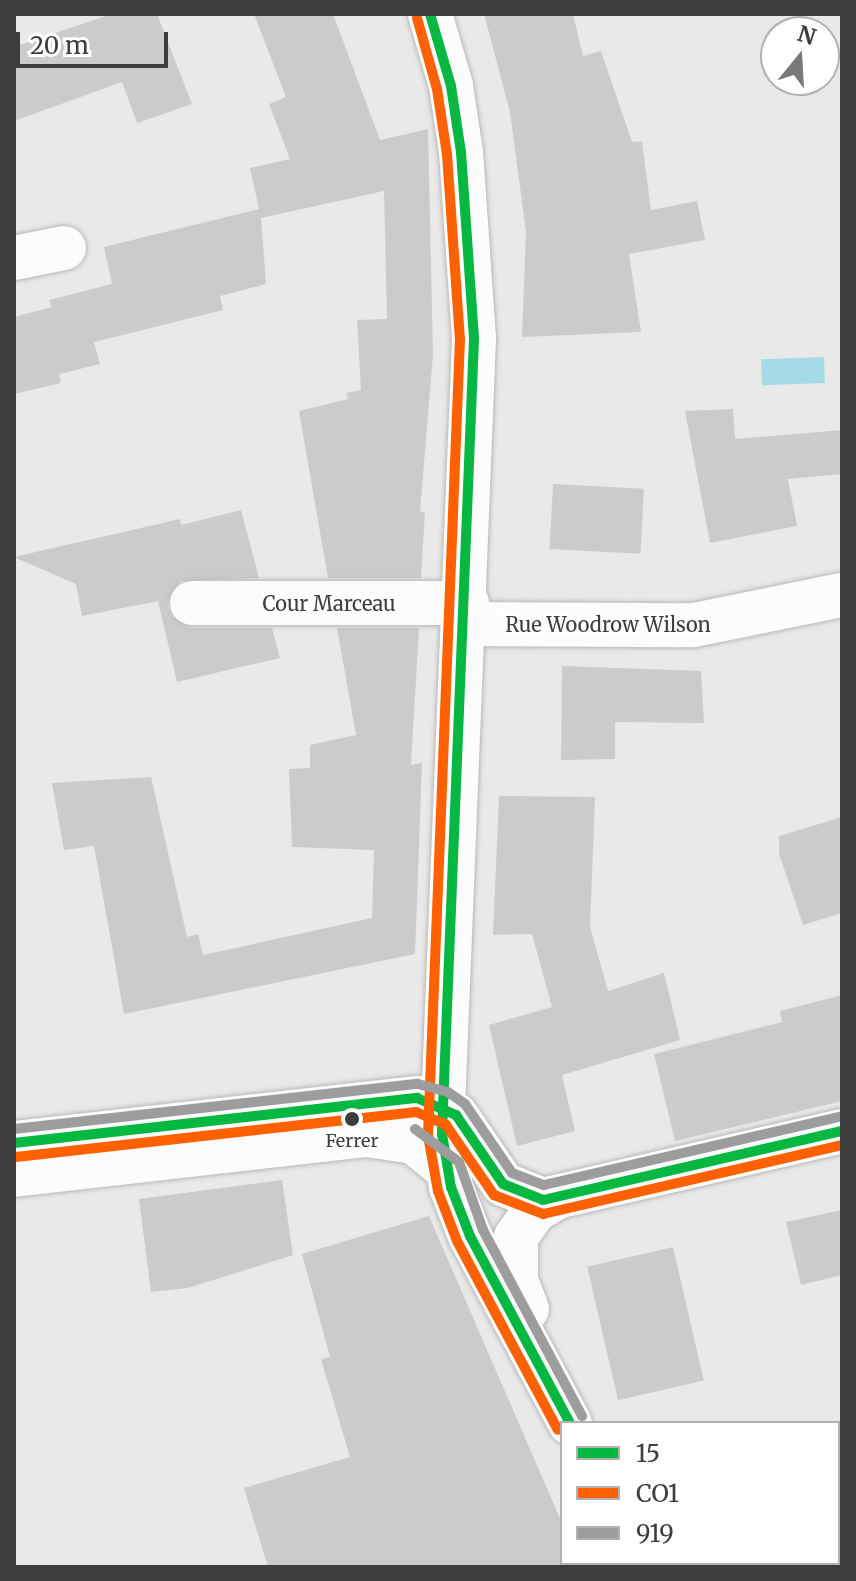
<!DOCTYPE html>
<style>
body{margin:0}
#map{position:relative;width:856px;height:1581px;overflow:hidden;background:#e9e9ea;font-family:Merriweather,serif}
div>[style]{position:absolute}
.water>*{inset:0;background:#a5dbe9;transform-origin:0 0}
.building>*{inset:0;background:#cbcbcc;transform-origin:0 0}
.roads{filter:drop-shadow(0 0 2px #b9b9ba) drop-shadow(0 0 2px #b9b9ba)}
.minor>*{height:44px;margin:-22px;padding:0 22px;transform-origin:22px;border-radius:22px;background:#fcfcfc}
.bus-1>*{height:10px;margin:-5px;padding:0 5px;transform-origin:5px;border-radius:5px;background:#06b742}
.bus-2>*{height:10px;margin:-5px;padding:0 5px;transform-origin:5px;border-radius:5px;background:#ff6000}
.bus-3>*{height:10px;margin:-5px;padding:0 5px;transform-origin:5px;border-radius:5px;background:#9d9d9d}
.dots>*{width:22px;height:22px;translate:-50% -50%;box-sizing:border-box;border:4px solid #fff;border-radius:50%}
span{translate:-50% -50%;white-space:nowrap;text-align:center;line-height:1.15;-webkit-text-stroke:7px #fff;paint-order:stroke}
.bus-label{font-size:18px;color:#3d3d3d}
.street-label{font-size:20px;color:#3d3d3d}
.frame{position:absolute;inset:0;border:16px solid #3d3d3d;pointer-events:none}
.legend{position:absolute;left:560px;top:1421px;width:280px;height:144px;box-sizing:border-box;background:#fff;border:2px solid #b1b1b1;margin:0;padding:10px 14px;list-style:none;font-size:24px;color:#3d3d3d}
.legend li{display:flex;align-items:center;gap:16px;height:40px}
.legend b{width:40px;border:2px solid #b1b1b1}
.north{position:absolute;left:760px;top:16px;width:80px;height:80px;box-sizing:border-box;background:#fff;border:2px solid #b1b1b1;border-radius:50%;rotate:18deg;font-size:22px;font-weight:700;line-height:32px;text-align:center;color:#3d3d3d}
.north::after{content:'';display:block;margin:auto;width:28px;height:36px;background:#79797a;clip-path:polygon(50% 0,100% 100%,50% 72%,0 100%)}
.scale{position:absolute;left:16px;top:32px;width:152px;height:36px;box-sizing:border-box;border:4px solid #3d3d3d;border-top:0;padding-left:10px;font-size:24px;line-height:28px;white-space:nowrap;color:#3d3d3d;-webkit-text-stroke:6px #fff;paint-order:stroke}
</style>
<div id="map">
<div class="water">
<i style="left:824px;top:357px;width:26px;height:63px;rotate:88deg"></i>
</div>
<div class="building">
<i style="clip-path:polygon(112px 14px,157px 14px,192px 104px,137px 123px,122px 82px,14px 121px,14px 47px)"></i>
<i style="clip-path:polygon(254px 14px,333px 14px,380px 140px,428px 129px,433px 354px,420px 512px,425px 512px,421px 578px,328px 578px,299px 411px,348px 399px,346px 393px,361px 390px,357px 320px,387px 319px,384px 191px,261px 218px,266px 284px,220px 296px,223px 310px,94px 342px,100px 364px,59px 374px,61px 383px,14px 394px,14px 317px,52px 307px,49px 300px,112px 284px,104px 247px,259px 209px,250px 168px,290px 159px,269px 104px,286px 97px)"></i>
<i style="clip-path:polygon(484px 14px,573px 14px,583px 56px,601px 51px,632px 142px,642px 141px,651px 210px,697px 201px,705px 240px,629px 254px,641px 332px,522px 337px,526px 232px,510px 112px)"></i>
<i style="clip-path:polygon(733px 409px,735px 439px,842px 430px,842px 474px,788px 479px,797px 526px,710px 543px,685px 411px)"></i>
<i style="left:553px;top:484px;width:91px;height:65px;rotate:3deg"></i>
<i style="clip-path:polygon(241px 510px,259px 578px,180px 581px,167px 604px,171px 616px,191px 628px,272px 628px,280px 658px,177px 682px,158px 601px,82px 616px,76px 584px,14px 557px,180px 519px,181px 525px)"></i>
<i style="clip-path:polygon(337px 628px,419px 628px,411px 765px,422px 763px,415px 954px,124px 1014px,94px 846px,64px 850px,52px 783px,151px 777px,187px 937px,198px 934px,203px 955px,372px 918px,374px 850px,292px 847px,289px 769px,310px 768px,310px 745px,356px 735px)"></i>
<i style="clip-path:polygon(562px 666px,701px 671px,704px 723px,615px 722px,615px 759px,561px 760px)"></i>
<i style="clip-path:polygon(499px 796px,595px 797px,590px 927px,608px 991px,664px 973px,680px 1040px,562px 1075px,575px 1131px,517px 1146px,489px 1025px,552px 1007px,532px 934px,493px 935px)"></i>
<i style="clip-path:polygon(842px 817px,842px 913px,803px 925px,779px 854px,779px 836px)"></i>
<i style="clip-path:polygon(842px 995px,842px 1101px,675px 1141px,654px 1054px,782px 1022px,780px 1011px)"></i>
<i style="clip-path:polygon(282px 1180px,293px 1255px,188px 1288px,151px 1292px,139px 1199px)"></i>
<i style="clip-path:polygon(842px 1210px,842px 1275px,801px 1285px,786px 1222px)"></i>
<i style="clip-path:polygon(429px 1216px,562px 1523px,562px 1563px,580px 1567px,268px 1567px,244px 1488px,350px 1457px,321px 1359px,330px 1357px,302px 1254px)"></i>
<i style="left:673px;top:1247px;width:137px;height:88px;rotate:77deg"></i>
</div>
<div class="roads">
<div class="minor">
<i style="left:430px;top:14px;width:75px;rotate:73.7deg"></i>
<i style="left:451px;top:86px;width:67px;rotate:81.4deg"></i>
<i style="left:461px;top:152px;width:187px;rotate:86deg"></i>
<i style="left:474px;top:339px;width:796px;rotate:92.31deg"></i>
<i style="left:442px;top:1134px;width:54px;rotate:80.4deg"></i>
<i style="left:451px;top:1187px;width:53px;rotate:68.8deg"></i>
<i style="left:470px;top:1236px;width:212px;rotate:61.9deg"></i>
<i style="left:14px;top:258px;width:51px;rotate:-11.3deg"></i>
<i style="left:192px;top:603px;width:275px"></i>
<i style="left:466px;top:624px;width:228px;rotate:0.3deg"></i>
<i style="left:694px;top:625px;width:151px;rotate:-11.5deg"></i>
<i style="left:14px;top:1143px;width:406px;rotate:-6.4deg"></i>
<i style="left:417px;top:1098px;width:26px;rotate:16deg"></i>
<i style="left:442px;top:1105px;width:17px;rotate:36deg"></i>
<i style="left:456px;top:1115px;width:83px;rotate:55.7deg"></i>
<i style="left:503px;top:1184px;width:43px;rotate:21.8deg"></i>
<i style="left:543px;top:1200px;width:307px;rotate:-13deg"></i>
<i style="left:14px;top:1175px;width:355px;rotate:-6.5deg"></i>
<i style="left:367px;top:1135px;width:48px;rotate:8.5deg"></i>
<i style="left:414px;top:1142px;width:43px;rotate:39.3deg"></i>
<i style="left:527px;top:1309px;width:31px;rotate:-111deg"></i>
<i style="left:516px;top:1280px;width:43px;rotate:-90deg"></i>
<i style="left:516px;top:1237px;width:32px;rotate:-55deg"></i>
<i style="left:534px;top:1211px;width:23px;rotate:-31deg"></i>
<i style="left:631px;top:1563px;width:4px;rotate:63deg"></i>
</div>
</div>
<div class="bus-1">
<i style="left:430px;top:14px;width:75px;rotate:73.7deg"></i>
<i style="left:451px;top:86px;width:67px;rotate:81.4deg"></i>
<i style="left:461px;top:152px;width:187px;rotate:86deg"></i>
<i style="left:474px;top:339px;width:796px;rotate:92.31deg"></i>
<i style="left:442px;top:1134px;width:54px;rotate:80.4deg"></i>
<i style="left:451px;top:1187px;width:53px;rotate:68.8deg"></i>
<i style="left:470px;top:1236px;width:212px;rotate:61.9deg"></i>
<i style="left:14px;top:1143px;width:406px;rotate:-6.4deg"></i>
<i style="left:417px;top:1098px;width:43px;rotate:23.6deg"></i>
<i style="left:456px;top:1115px;width:83px;rotate:55.7deg"></i>
<i style="left:503px;top:1184px;width:43px;rotate:21.8deg"></i>
<i style="left:543px;top:1200px;width:307px;rotate:-13deg"></i>
</div>
<div class="bus-2">
<i style="left:417px;top:18px;width:74px;rotate:74.3deg"></i>
<i style="left:437px;top:89px;width:66px;rotate:81.3deg"></i>
<i style="left:447px;top:154px;width:185px;rotate:86deg"></i>
<i style="left:460px;top:339px;width:797px;rotate:92.3deg"></i>
<i style="left:428px;top:1135px;width:57px;rotate:79.9deg"></i>
<i style="left:438px;top:1191px;width:53px;rotate:69.2deg"></i>
<i style="left:457px;top:1241px;width:214px;rotate:61.9deg"></i>
<i style="left:16px;top:1157px;width:403px;rotate:-6.4deg"></i>
<i style="left:416px;top:1112px;width:33px;rotate:23deg"></i>
<i style="left:446px;top:1125px;width:85px;rotate:55.6deg"></i>
<i style="left:494px;top:1195px;width:53px;rotate:21.2deg"></i>
<i style="left:543px;top:1214px;width:307px;rotate:-13deg"></i>
</div>
<div class="bus-3">
<i style="left:14px;top:1129px;width:406px;rotate:-6.4deg"></i>
<i style="left:418px;top:1084px;width:31px;rotate:15deg"></i>
<i style="left:448px;top:1092px;width:21px;rotate:35deg"></i>
<i style="left:465px;top:1104px;width:83px;rotate:55.7deg"></i>
<i style="left:512px;top:1173px;width:34px;rotate:21deg"></i>
<i style="left:544px;top:1185px;width:303px;rotate:-13deg"></i>
<i style="left:415px;top:1129px;width:55px;rotate:36.9deg"></i>
<i style="left:459px;top:1162px;width:72px;rotate:70.6deg"></i>
<i style="left:483px;top:1230px;width:211px;rotate:62deg"></i>
</div>
<div class="dots">
<i style="left:352px;top:1119px;background:#3d3d3d"></i>
</div>
<div class="bus-label">
<span style="left:352px;top:1141px">Ferrer</span>
</div>
<div class="street-label">
<span style="left:329px;top:603px">Cour Marceau</span>
<span style="left:608px;top:624px">Rue Woodrow Wilson</span>
</div>
<div class="frame"></div>
<ul class="legend">
<li><b style="height:10px;background:#06b742"></b>15</li>
<li><b style="height:10px;background:#ff6000"></b>CO1</li>
<li><b style="height:10px;background:#9d9d9d"></b>919</li>
</ul>
<div class="north">N</div>
<div class="scale">20 m</div>
</div>
